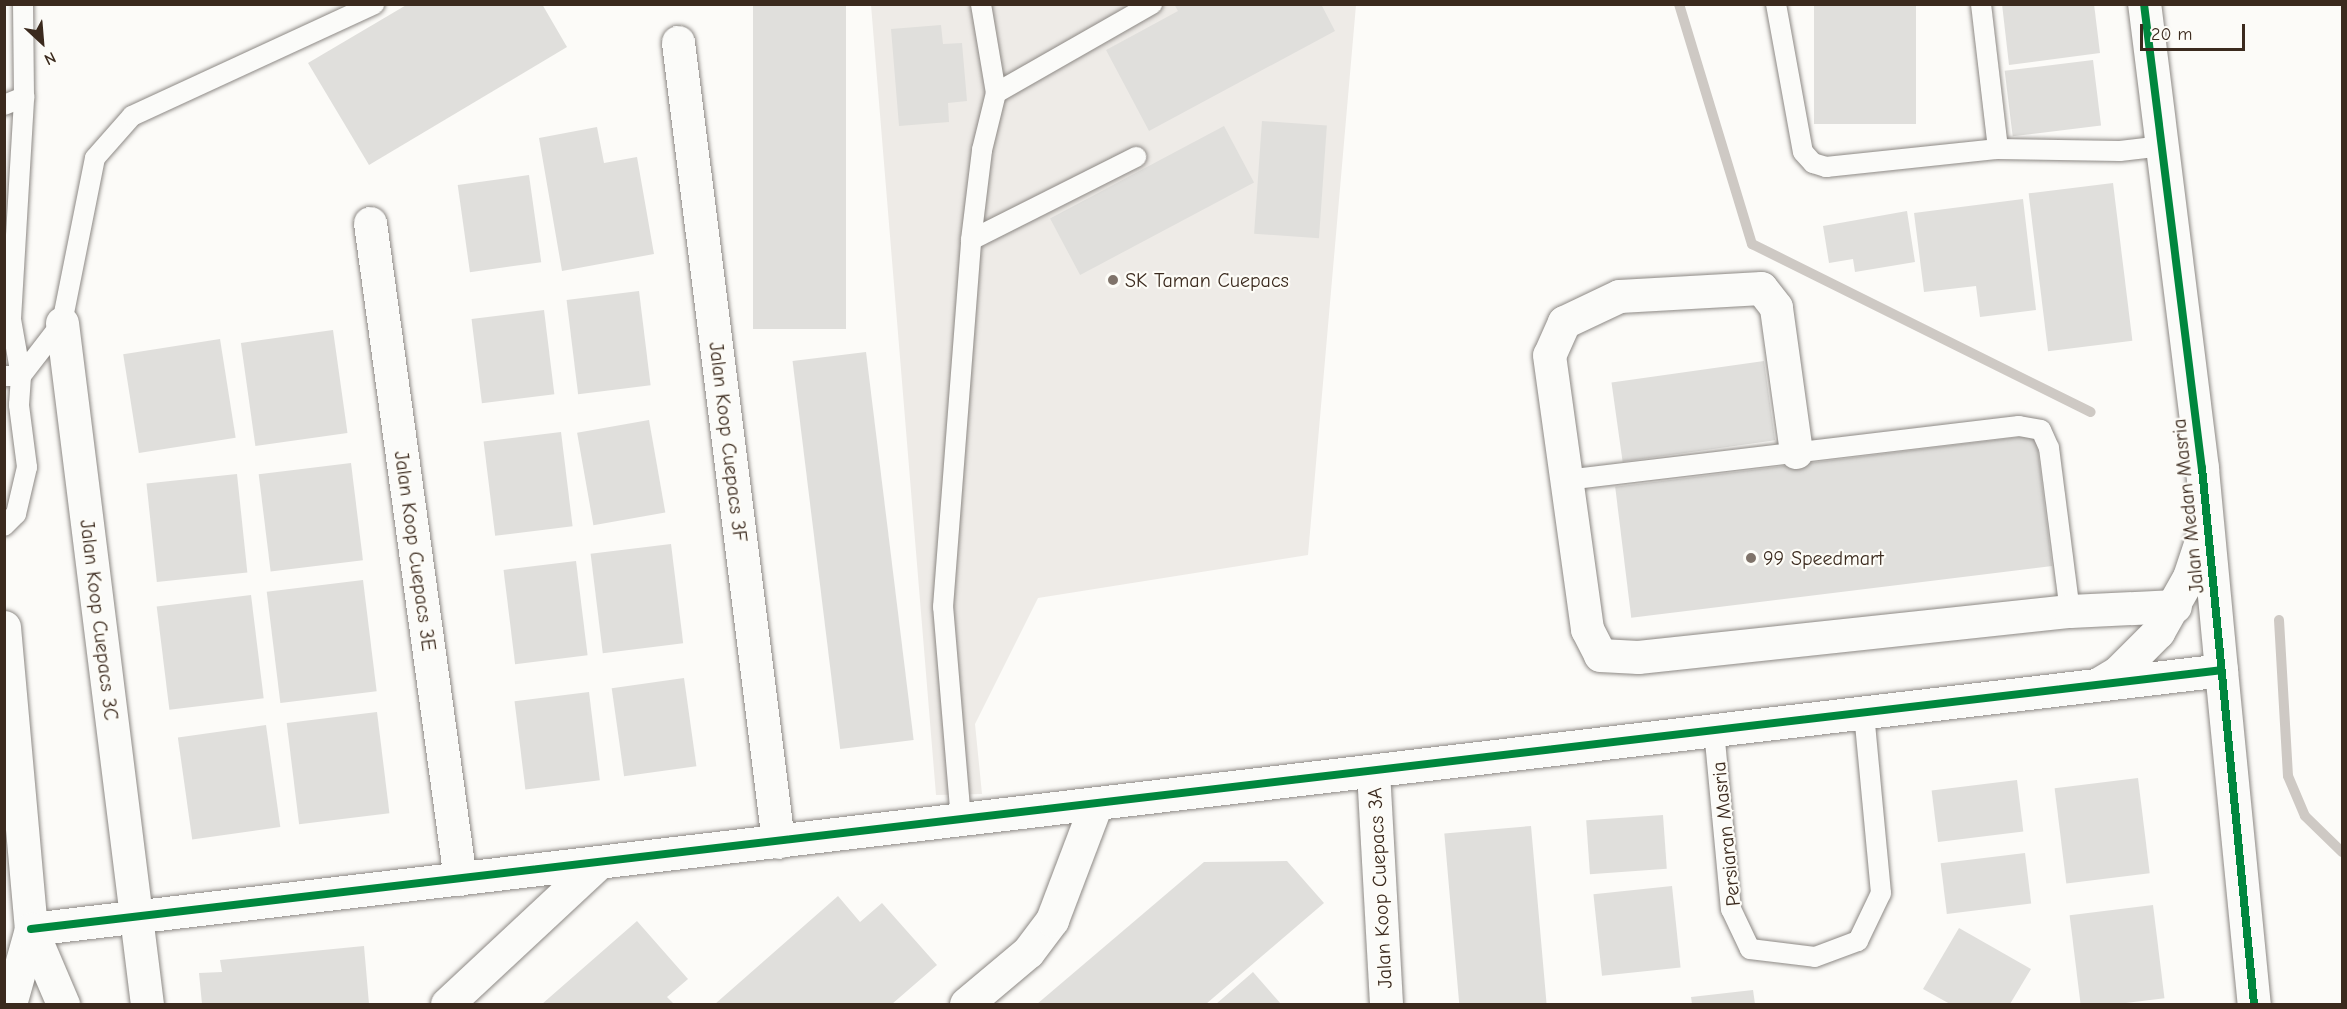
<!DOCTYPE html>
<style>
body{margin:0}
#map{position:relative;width:2347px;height:1009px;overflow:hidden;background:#fcfbf8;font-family:"Comic Neue",sans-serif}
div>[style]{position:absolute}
.built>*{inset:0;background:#eeebe7}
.stream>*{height:10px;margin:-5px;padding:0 5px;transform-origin:5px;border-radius:5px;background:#cec9c4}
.building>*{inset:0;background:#e0dfdc;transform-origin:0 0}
.roads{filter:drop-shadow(0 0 2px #8d8985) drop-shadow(0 0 2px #8d8985)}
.lane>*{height:20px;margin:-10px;padding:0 10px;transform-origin:10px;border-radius:10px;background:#fbfbf9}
.street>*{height:33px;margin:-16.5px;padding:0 16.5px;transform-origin:16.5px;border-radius:16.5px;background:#fbfbf9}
.secondary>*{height:33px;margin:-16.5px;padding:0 16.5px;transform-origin:16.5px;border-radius:16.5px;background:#fbfbf9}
.cycleway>*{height:8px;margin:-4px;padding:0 4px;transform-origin:4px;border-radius:4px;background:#00873e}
.dots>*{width:16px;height:16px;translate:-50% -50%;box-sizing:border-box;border:3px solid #fdfcf7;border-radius:50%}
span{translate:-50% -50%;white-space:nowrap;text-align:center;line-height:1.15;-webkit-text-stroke:4.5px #fdfcf7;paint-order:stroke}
.poi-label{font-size:20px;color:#3b2a1e}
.left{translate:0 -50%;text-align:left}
.street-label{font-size:20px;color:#3b2a1e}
.frame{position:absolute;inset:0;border:6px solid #3b2a1e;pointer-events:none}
.north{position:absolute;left:12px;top:12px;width:60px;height:60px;-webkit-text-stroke:4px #fdfcf7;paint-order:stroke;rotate:154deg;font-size:16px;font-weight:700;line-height:24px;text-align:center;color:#3b2a1e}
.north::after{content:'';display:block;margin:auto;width:21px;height:27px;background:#3b2a1e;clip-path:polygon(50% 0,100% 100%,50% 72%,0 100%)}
.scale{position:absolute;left:2140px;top:24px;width:105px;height:27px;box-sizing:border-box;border:3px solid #3b2a1e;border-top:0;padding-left:8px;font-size:18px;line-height:21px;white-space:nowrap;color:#3b2a1e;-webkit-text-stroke:4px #fdfcf7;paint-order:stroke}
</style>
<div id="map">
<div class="built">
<i style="clip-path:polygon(871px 5px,1356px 5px,1308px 555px,1038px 598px,975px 724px,982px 794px,936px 795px)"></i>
</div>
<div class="stream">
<i style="left:1679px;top:4px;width:251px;rotate:73.1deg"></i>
<i style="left:1752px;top:244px;width:378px;rotate:26.4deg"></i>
<i style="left:2279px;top:620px;width:156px;rotate:86.7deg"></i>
<i style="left:2288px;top:776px;width:43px;rotate:67deg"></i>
<i style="left:2305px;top:816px;width:52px;rotate:44.2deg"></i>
</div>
<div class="building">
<i style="clip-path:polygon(408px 4px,542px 4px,567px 47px,369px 165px,308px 63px)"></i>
<i style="left:753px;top:4px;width:93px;height:325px"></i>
<i style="clip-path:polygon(1174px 4px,1321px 4px,1335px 31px,1149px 131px,1106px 50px,1178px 11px)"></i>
<i style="left:1814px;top:4px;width:102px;height:120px"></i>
<i style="clip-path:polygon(2002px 4px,2094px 4px,2100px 53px,2009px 65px)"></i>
<i style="clip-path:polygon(941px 25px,943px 44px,962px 43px,967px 101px,948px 103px,949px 122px,899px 126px,891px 29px)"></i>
<i style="left:2093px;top:60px;width:66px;height:89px;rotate:83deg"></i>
<i style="left:1262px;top:121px;width:65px;height:113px;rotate:4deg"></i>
<i style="left:1224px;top:126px;width:64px;height:197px;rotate:62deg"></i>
<i style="clip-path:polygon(597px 127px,604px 163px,637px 157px,654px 254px,562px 271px,539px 138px)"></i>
<i style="left:529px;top:175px;width:88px;height:72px;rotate:82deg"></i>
<i style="left:2113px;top:183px;width:159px;height:85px;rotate:83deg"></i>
<i style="clip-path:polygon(2023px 199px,2036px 310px,1980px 317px,1976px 286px,1924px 292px,1914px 213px)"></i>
<i style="clip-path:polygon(1907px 211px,1915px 262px,1855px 272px,1853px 259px,1829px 263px,1823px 226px)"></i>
<i style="left:639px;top:291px;width:95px;height:73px;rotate:83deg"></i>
<i style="left:544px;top:310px;width:85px;height:73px;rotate:83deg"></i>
<i style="left:333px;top:330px;width:104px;height:93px;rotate:82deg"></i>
<i style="left:220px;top:339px;width:100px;height:98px;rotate:81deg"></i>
<i style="left:866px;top:352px;width:391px;height:74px;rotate:83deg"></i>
<i style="left:1764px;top:361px;width:80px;height:154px;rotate:82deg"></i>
<i style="left:649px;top:420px;width:94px;height:73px;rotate:80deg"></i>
<i style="left:561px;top:432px;width:95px;height:78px;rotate:83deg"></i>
<i style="left:2036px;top:435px;width:132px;height:424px;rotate:83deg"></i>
<i style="left:351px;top:463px;width:98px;height:93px;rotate:83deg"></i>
<i style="left:237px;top:474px;width:99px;height:91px;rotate:84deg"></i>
<i style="left:671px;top:544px;width:100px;height:81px;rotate:83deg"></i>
<i style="left:576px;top:561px;width:95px;height:73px;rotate:83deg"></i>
<i style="left:363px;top:580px;width:112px;height:97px;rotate:83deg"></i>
<i style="left:251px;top:595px;width:104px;height:95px;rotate:83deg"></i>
<i style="left:684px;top:678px;width:89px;height:73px;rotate:82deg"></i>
<i style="left:589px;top:692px;width:89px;height:75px;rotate:83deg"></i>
<i style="left:377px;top:712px;width:102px;height:91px;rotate:83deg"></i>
<i style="left:266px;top:725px;width:103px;height:89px;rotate:82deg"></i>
<i style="left:2138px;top:778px;width:96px;height:84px;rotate:83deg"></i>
<i style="left:2017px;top:780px;width:52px;height:86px;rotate:83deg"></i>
<i style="left:1663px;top:815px;width:54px;height:77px;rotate:86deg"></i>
<i style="left:1531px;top:826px;width:179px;height:87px;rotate:85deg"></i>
<i style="left:2025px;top:853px;width:51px;height:85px;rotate:83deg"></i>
<i style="clip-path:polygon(1287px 861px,1324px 903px,1206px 1004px,1037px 1004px,1204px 862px)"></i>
<i style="left:1672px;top:886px;width:82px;height:79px;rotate:84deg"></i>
<i style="clip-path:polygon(838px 896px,860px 922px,882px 903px,937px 965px,892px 1004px,715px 1004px)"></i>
<i style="left:2153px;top:905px;width:94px;height:84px;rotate:83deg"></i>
<i style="clip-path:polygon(637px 921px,688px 979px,667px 997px,674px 1004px,542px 1004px)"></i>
<i style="clip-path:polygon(1959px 928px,2031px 969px,2010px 1004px,1950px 1004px,1923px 989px)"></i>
<i style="clip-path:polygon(364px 946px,369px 1004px,202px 1004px,199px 973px,222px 972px,220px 960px)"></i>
<i style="clip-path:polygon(1253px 972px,1281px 1004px,1216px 1004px)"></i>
<i style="clip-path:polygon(1753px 990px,1755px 1004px,1692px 1004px,1691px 997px)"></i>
</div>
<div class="roads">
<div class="lane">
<i style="left:1776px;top:4px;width:150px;rotate:79.7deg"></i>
<i style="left:1803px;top:152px;width:15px;rotate:48deg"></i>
<i style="left:1813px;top:163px;width:14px;rotate:17deg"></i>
<i style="left:1826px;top:167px;width:173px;rotate:-6deg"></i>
<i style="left:1998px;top:149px;width:122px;rotate:0.9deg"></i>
<i style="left:2120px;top:151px;width:43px;rotate:-6.6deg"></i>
<i style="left:1981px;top:4px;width:146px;rotate:83.3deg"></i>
<i style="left:996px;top:93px;width:180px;rotate:-29.7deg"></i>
<i style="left:4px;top:105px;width:22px;rotate:-22deg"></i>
<i style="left:971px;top:240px;width:185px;rotate:-26.7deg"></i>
<i style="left:4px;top:376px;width:17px"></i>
<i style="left:21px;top:376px;width:67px;rotate:-52.3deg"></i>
<i style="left:62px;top:323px;width:168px;rotate:-78.7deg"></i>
<i style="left:95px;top:158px;width:56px;rotate:-48.6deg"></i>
<i style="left:132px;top:116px;width:267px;rotate:-24.8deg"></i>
<i style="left:1566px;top:480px;width:456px;rotate:-6.8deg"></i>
<i style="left:2019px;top:426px;width:22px;rotate:10deg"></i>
<i style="left:2041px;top:430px;width:20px;rotate:66deg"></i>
<i style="left:2049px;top:448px;width:164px;rotate:82.7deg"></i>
<i style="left:4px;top:526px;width:17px;rotate:-45deg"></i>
<i style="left:16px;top:514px;width:48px;rotate:-76.8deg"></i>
<i style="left:27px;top:467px;width:63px;rotate:-97.4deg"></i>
<i style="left:19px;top:405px;width:29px;rotate:-86deg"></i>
<i style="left:21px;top:376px;width:58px;rotate:-100deg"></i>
<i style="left:11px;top:319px;width:222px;rotate:-86.6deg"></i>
<i style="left:24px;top:97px;width:93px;rotate:-90.6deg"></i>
<i style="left:1714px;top:730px;width:180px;rotate:84.6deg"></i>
<i style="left:1731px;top:909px;width:44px;rotate:64.6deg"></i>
<i style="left:1750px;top:949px;width:65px;rotate:7deg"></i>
<i style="left:1815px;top:957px;width:46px;rotate:-20.4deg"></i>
<i style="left:1858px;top:941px;width:53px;rotate:-64.4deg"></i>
<i style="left:1881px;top:893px;width:182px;rotate:-95.4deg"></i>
<i style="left:961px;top:820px;width:214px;rotate:-94.8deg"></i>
<i style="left:943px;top:607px;width:368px;rotate:-85.6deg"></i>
<i style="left:971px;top:240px;width:91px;rotate:-83deg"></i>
<i style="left:982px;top:150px;width:59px;rotate:-76.2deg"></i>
<i style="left:996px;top:93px;width:90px;rotate:-99.6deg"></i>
</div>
<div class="street">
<i style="left:678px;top:42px;width:806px;rotate:82.87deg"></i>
<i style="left:370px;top:223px;width:662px;rotate:82.19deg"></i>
<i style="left:62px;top:323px;width:686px;rotate:82.89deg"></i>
<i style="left:1796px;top:452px;width:146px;rotate:-97.9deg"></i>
<i style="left:1776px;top:307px;width:24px;rotate:-128deg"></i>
<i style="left:1761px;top:288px;width:142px;rotate:176.8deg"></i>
<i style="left:1619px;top:296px;width:61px;rotate:154.7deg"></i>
<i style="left:1564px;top:322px;width:36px;rotate:114deg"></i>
<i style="left:1549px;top:355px;width:277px;rotate:82.1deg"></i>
<i style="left:1587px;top:629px;width:29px;rotate:63deg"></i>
<i style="left:1600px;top:655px;width:38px;rotate:3deg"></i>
<i style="left:1638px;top:657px;width:434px;rotate:-6.1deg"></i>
<i style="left:2070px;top:611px;width:105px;rotate:-2.7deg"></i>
<i style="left:2221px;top:670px;width:336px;rotate:84.4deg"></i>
<i style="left:1373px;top:771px;width:233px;rotate:86.8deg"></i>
<i style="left:447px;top:1004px;width:207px;rotate:-43deg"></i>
<i style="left:966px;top:1004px;width:81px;rotate:-40deg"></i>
<i style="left:1028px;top:952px;width:40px;rotate:-53deg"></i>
<i style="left:1052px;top:920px;width:124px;rotate:-69.2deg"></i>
</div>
<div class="secondary">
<i style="left:4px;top:627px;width:303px;rotate:84.9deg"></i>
<i style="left:31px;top:929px;width:78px;rotate:105.6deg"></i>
<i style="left:2100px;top:683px;width:21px;rotate:-31deg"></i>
<i style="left:2118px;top:672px;width:57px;rotate:-45deg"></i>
<i style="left:2158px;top:632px;width:63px;rotate:-60.6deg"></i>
<i style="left:2189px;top:577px;width:44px;rotate:-71.6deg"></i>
<i style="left:31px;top:929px;width:2205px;rotate:-6.74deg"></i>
<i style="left:2221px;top:670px;width:203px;rotate:-95.4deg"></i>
<i style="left:2202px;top:468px;width:468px;rotate:-97.1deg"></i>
<i style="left:31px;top:929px;width:82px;rotate:66.9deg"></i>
</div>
</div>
<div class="cycleway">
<i style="left:2144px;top:4px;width:468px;rotate:82.9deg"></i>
<i style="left:2202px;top:468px;width:539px;rotate:84.46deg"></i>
<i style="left:31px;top:929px;width:2205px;rotate:-6.74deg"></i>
</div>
<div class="dots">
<i style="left:1113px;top:280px;background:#7f736a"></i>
<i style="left:1751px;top:558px;background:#7f736a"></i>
</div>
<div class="poi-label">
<span class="left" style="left:1125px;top:280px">SK Taman Cuepacs</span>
<span class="left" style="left:1763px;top:558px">99 Speedmart</span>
</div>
<div class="street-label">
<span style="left:728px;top:442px;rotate:83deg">Jalan Koop Cuepacs 3F</span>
<span style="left:2188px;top:506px;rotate:-96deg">Jalan Medan Masria</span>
<span style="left:415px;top:551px;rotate:82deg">Jalan Koop Cuepacs 3E</span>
<span style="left:99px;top:620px;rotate:83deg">Jalan Koop Cuepacs 3C</span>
<span style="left:1726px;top:834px;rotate:-96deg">Persiaran Masria</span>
<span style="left:1380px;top:888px;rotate:-93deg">Jalan Koop Cuepacs 3A</span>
</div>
<div class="frame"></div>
<div class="north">N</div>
<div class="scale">20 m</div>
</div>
